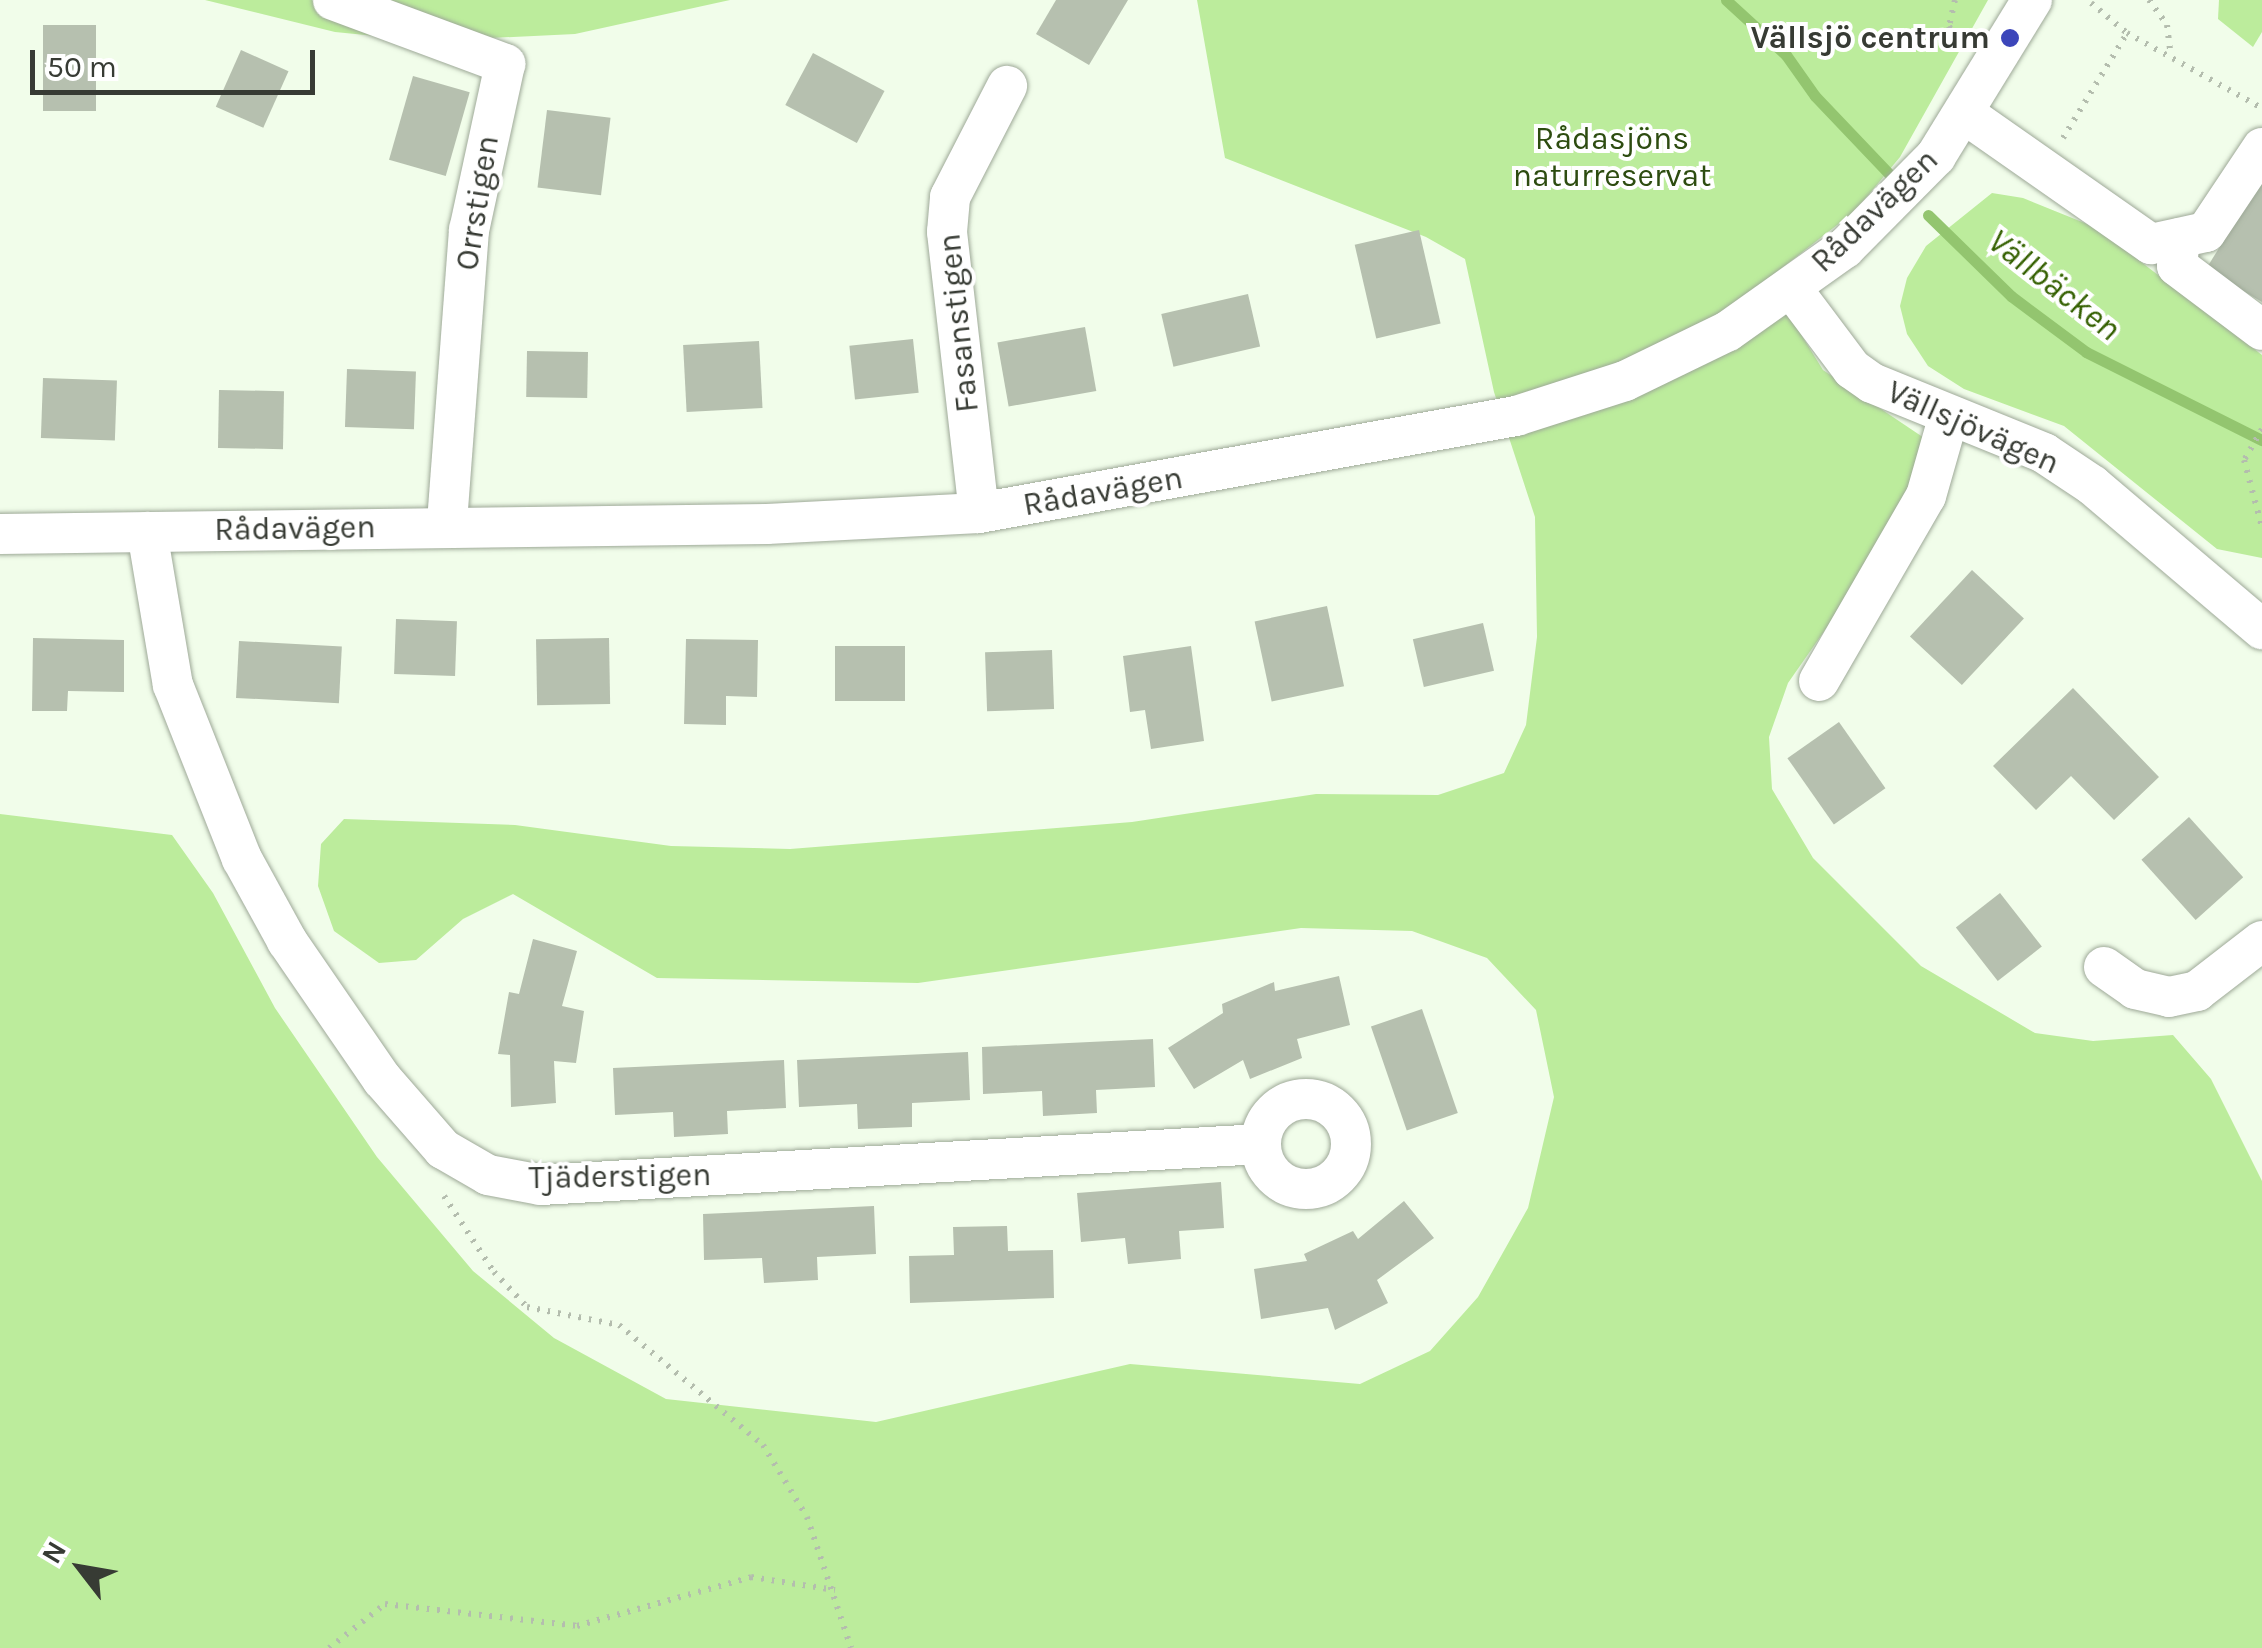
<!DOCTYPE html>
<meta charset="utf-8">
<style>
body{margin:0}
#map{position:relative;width:2262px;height:1648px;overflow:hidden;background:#f1fdea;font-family:Karla,sans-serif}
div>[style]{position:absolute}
.green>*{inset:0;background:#bcec9c}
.stream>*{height:11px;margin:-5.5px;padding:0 5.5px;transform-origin:5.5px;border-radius:5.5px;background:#93c56f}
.building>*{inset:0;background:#b6c0af;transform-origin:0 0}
.path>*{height:6px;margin-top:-3px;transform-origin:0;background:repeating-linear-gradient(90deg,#b4bdae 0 2.5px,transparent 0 10.5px)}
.roads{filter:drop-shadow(0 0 2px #9ea998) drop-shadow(0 0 2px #9ea998)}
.minor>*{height:40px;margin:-20px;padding:0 20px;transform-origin:20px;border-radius:20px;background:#fff}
.minor>.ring{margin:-20px;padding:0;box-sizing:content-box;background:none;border:40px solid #fff;border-radius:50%}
.dots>*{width:28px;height:28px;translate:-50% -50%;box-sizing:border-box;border:5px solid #fff;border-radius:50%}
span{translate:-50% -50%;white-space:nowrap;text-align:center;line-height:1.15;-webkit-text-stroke:8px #fff;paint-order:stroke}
.poi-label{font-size:32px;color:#373b34;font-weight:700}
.right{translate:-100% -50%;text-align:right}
.park-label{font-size:32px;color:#2d4c10}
.street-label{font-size:32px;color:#373b34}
.water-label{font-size:35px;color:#346000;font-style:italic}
.north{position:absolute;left:30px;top:1518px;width:100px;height:100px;-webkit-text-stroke:8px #fff;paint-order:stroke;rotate:301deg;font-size:28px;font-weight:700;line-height:40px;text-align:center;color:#373b34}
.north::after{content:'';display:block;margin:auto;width:35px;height:45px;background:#373b34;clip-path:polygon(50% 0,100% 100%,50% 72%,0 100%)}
.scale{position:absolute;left:30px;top:50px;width:285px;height:45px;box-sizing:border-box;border:5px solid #373b34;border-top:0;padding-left:12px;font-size:30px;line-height:35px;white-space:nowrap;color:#373b34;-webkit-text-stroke:8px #fff;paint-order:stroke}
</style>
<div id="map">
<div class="green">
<i style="clip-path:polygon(205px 0,730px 0,575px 34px,426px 41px,335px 32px)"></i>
<i style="clip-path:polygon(1197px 0,1988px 0,1900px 157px,1855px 211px,1773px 275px,1773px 289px,1823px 370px,1948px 454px,1788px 683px,1769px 737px,1772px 789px,1813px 858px,1921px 966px,2035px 1033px,2093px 1041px,2173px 1035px,2211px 1079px,2262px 1181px,2262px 1648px,0 1648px,0 814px,172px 835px,213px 893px,275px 1008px,377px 1157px,473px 1271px,554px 1338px,666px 1399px,876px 1422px,1130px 1364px,1360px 1384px,1430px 1351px,1478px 1297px,1528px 1208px,1554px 1097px,1536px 1010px,1487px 958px,1412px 931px,1301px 928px,918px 983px,657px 978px,513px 894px,463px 919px,416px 960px,379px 963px,334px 931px,318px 886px,321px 844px,344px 819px,515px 825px,671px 846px,790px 849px,1132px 822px,1316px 794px,1438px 795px,1504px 773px,1526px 725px,1537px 637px,1535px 517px,1494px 392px,1465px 259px,1426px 237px,1225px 158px)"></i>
<i style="clip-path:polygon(2219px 0,2262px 0,2262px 32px,2253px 47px,2218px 19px)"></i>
<i style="clip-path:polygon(1992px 193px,2023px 198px,2097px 228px,2262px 355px,2262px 558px,2217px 549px,2064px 426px,1964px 389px,1928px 366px,1907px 334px,1900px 306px,1907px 278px,1926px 246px)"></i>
</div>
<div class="stream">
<i style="left:1726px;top:0;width:81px;rotate:42.5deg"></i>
<i style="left:1786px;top:55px;width:50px;rotate:54.7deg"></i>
<i style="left:1815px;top:96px;width:117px;rotate:46.4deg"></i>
<i style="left:1928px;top:215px;width:116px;rotate:44.3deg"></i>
<i style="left:2011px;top:296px;width:94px;rotate:36.7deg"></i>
<i style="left:2086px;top:352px;width:197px;rotate:26.6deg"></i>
</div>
<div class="building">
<i style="clip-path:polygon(1056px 0,1128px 0,1089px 65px,1036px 34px)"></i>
<i style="left:43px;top:25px;width:53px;height:86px"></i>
<i style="left:241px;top:50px;width:52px;height:62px;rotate:24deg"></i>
<i style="left:813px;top:53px;width:81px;height:59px;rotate:28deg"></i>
<i style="left:413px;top:76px;width:59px;height:87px;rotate:16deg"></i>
<i style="left:547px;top:110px;width:64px;height:78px;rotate:7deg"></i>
<i style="clip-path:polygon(2262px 179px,2262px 302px,2206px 269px)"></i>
<i style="left:1419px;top:230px;width:96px;height:66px;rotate:77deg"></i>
<i style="left:1248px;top:294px;width:54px;height:89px;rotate:77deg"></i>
<i style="left:1085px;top:327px;width:65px;height:89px;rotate:80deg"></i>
<i style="left:913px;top:339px;width:54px;height:64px;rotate:84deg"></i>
<i style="left:759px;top:341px;width:67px;height:76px;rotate:87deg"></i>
<i style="left:527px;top:351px;width:61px;height:46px;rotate:1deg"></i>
<i style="left:347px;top:369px;width:69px;height:58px;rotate:2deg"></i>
<i style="left:43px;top:378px;width:74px;height:60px;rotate:2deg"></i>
<i style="left:219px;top:390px;width:65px;height:58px;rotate:1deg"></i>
<i style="left:1972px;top:570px;width:71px;height:91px;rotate:43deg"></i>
<i style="left:1327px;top:606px;width:82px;height:74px;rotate:78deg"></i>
<i style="left:396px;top:619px;width:61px;height:55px;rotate:2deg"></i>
<i style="left:1483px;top:623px;width:49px;height:72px;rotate:77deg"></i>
<i style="clip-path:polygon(33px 638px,124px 640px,124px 692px,68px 691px,67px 711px,32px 711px)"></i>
<i style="left:609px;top:638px;width:66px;height:73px;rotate:89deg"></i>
<i style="clip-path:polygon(686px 639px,758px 640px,757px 697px,726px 696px,726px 725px,684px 724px)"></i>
<i style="left:239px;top:641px;width:103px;height:57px;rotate:3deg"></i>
<i style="left:835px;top:646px;width:70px;height:55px"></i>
<i style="clip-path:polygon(1191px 646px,1204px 741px,1151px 749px,1145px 710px,1130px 712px,1123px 656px)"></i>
<i style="left:1052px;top:650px;width:59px;height:67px;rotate:88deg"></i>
<i style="clip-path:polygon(2073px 688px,2159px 777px,2114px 820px,2071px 776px,2036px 810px,1993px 766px)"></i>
<i style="left:1839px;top:722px;width:81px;height:63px;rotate:55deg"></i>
<i style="left:2189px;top:817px;width:81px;height:64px;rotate:48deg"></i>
<i style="left:2000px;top:893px;width:68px;height:56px;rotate:52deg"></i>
<i style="clip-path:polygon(533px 939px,577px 951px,562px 1006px,584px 1011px,576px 1063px,554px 1061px,556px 1103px,511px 1107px,510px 1055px,498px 1054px,509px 992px,519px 994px)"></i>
<i style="clip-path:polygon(1339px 976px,1350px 1025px,1297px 1039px,1302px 1058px,1250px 1079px,1243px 1060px,1194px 1089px,1168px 1048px,1223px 1013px,1222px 1004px,1274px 982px,1275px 991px)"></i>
<i style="left:1422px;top:1009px;width:110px;height:54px;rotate:71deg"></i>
<i style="clip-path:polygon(1153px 1039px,1155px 1087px,1096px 1090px,1097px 1113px,1043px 1116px,1042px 1091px,983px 1094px,982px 1047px)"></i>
<i style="clip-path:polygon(968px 1052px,970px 1100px,912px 1103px,912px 1127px,858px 1129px,857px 1104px,799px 1107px,797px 1060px)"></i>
<i style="clip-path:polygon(784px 1060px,786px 1108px,727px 1111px,728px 1134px,674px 1137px,673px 1112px,615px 1115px,613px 1068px)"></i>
<i style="clip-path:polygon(1221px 1182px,1224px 1228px,1179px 1231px,1181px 1259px,1128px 1264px,1125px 1238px,1081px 1242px,1077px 1193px)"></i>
<i style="clip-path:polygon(1404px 1201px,1434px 1238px,1377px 1280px,1388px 1303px,1335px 1330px,1328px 1308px,1261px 1319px,1254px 1269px,1307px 1261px,1304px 1254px,1353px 1231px,1358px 1239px)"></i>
<i style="clip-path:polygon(874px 1206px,876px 1254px,817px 1257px,818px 1280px,764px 1283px,762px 1258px,704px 1260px,703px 1214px)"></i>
<i style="clip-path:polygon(1007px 1226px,1008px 1251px,1053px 1250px,1054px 1298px,910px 1303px,909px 1256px,954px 1255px,953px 1227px)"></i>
</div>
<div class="path">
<i style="left:1955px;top:0;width:27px;rotate:103deg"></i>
<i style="left:1949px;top:26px;width:25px;rotate:64deg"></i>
<i style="left:2149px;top:0;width:31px;rotate:54deg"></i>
<i style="left:2167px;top:25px;width:31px;rotate:83deg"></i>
<i style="left:2091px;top:3px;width:47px;rotate:39.8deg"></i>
<i style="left:2127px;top:33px;width:154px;rotate:29.1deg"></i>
<i style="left:2063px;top:138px;width:123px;rotate:-58.6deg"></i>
<i style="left:2262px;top:429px;width:36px;rotate:120deg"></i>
<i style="left:2244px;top:460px;width:69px;rotate:75deg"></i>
<i style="left:444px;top:1196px;width:91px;rotate:56.7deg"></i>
<i style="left:494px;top:1272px;width:48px;rotate:46.7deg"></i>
<i style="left:527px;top:1307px;width:94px;rotate:11.1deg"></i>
<i style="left:619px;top:1325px;width:187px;rotate:39.8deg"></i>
<i style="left:763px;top:1445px;width:84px;rotate:58.6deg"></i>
<i style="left:807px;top:1517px;width:138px;rotate:71.4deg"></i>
<i style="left:329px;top:1648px;width:71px;rotate:-38.2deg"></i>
<i style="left:385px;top:1604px;width:193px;rotate:6.5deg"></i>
<i style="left:577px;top:1626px;width:181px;rotate:-15.7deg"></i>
<i style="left:751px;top:1577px;width:85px;rotate:8.8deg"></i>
</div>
<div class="roads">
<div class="minor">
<i style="left:333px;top:0;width:184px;rotate:20.4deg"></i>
<i style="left:505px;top:64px;width:170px;rotate:102.2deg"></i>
<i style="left:469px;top:230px;width:297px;rotate:94.3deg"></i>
<i style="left:1965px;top:114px;width:227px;rotate:35deg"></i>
<i style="left:2151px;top:244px;width:56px;rotate:-12.3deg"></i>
<i style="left:2206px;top:232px;width:101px;rotate:-56.3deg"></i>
<i style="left:2180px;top:238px;width:28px;rotate:96deg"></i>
<i style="left:2177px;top:266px;width:106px;rotate:37deg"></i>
<i style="left:1792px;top:289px;width:100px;rotate:53.1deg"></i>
<i style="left:1852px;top:369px;width:24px;rotate:35deg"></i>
<i style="left:1872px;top:383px;width:186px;rotate:22.1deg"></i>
<i style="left:2044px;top:453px;width:58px;rotate:33.7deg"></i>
<i style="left:2092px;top:485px;width:223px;rotate:40.3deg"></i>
<i style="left:979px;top:513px;width:283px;rotate:-96.5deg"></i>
<i style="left:947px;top:232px;width:35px;rotate:-85deg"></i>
<i style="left:950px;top:197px;width:125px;rotate:-62.8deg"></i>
<i style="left:147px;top:532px;width:155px;rotate:80.4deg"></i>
<i style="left:173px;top:685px;width:187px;rotate:68.4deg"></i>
<i style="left:242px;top:859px;width:94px;rotate:61.2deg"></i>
<i style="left:287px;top:941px;width:168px;rotate:55.5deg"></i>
<i style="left:382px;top:1079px;width:93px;rotate:48.9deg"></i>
<i style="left:443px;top:1149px;width:52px;rotate:30deg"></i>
<i style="left:488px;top:1175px;width:54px;rotate:10.7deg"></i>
<i style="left:541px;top:1185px;width:720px;rotate:-3.26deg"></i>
<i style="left:0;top:534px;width:767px;rotate:-0.75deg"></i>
<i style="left:767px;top:524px;width:212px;rotate:-3deg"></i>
<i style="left:979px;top:513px;width:546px;rotate:-10.24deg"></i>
<i style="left:1516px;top:416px;width:114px;rotate:-17.8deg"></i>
<i style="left:1625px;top:381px;width:114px;rotate:-25.9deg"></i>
<i style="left:1728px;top:331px;width:143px;rotate:-35.4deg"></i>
<i style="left:1845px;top:248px;width:129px;rotate:-45.3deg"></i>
<i style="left:1936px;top:156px;width:183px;rotate:-58.4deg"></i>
<i style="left:1819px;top:681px;width:214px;rotate:-60deg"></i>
<i style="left:1926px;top:496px;width:84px;rotate:-74.1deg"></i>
<i style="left:2104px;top:967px;width:38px;rotate:35deg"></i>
<i style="left:2135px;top:989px;width:35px;rotate:13deg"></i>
<i style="left:2169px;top:997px;width:29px;rotate:-12deg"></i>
<i style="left:2197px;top:991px;width:82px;rotate:-37.6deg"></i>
<i class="ring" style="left:1261px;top:1099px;width:50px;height:50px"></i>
</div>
</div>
<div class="dots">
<i style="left:2010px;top:38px;background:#3c46ba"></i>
</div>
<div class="poi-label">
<span class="right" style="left:1990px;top:38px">Vällsjö centrum</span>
</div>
<div class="park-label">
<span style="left:1612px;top:158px">Rådasjöns<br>naturreservat</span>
</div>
<div class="street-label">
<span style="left:478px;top:203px;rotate:-81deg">Orrstigen</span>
<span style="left:1875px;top:211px;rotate:-44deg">Rådavägen</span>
<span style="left:959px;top:323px;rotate:-96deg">Fasanstigen</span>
<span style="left:1973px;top:428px;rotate:24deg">Vällsjövägen</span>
<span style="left:1103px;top:492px;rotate:-10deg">Rådavägen</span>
<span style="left:295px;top:529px;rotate:-1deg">Rådavägen</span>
<span style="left:620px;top:1177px;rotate:-1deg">Tjäderstigen</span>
</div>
<div class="water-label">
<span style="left:2054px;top:285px;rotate:38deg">Vällbäcken</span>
</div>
<div class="north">N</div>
<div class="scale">50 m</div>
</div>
